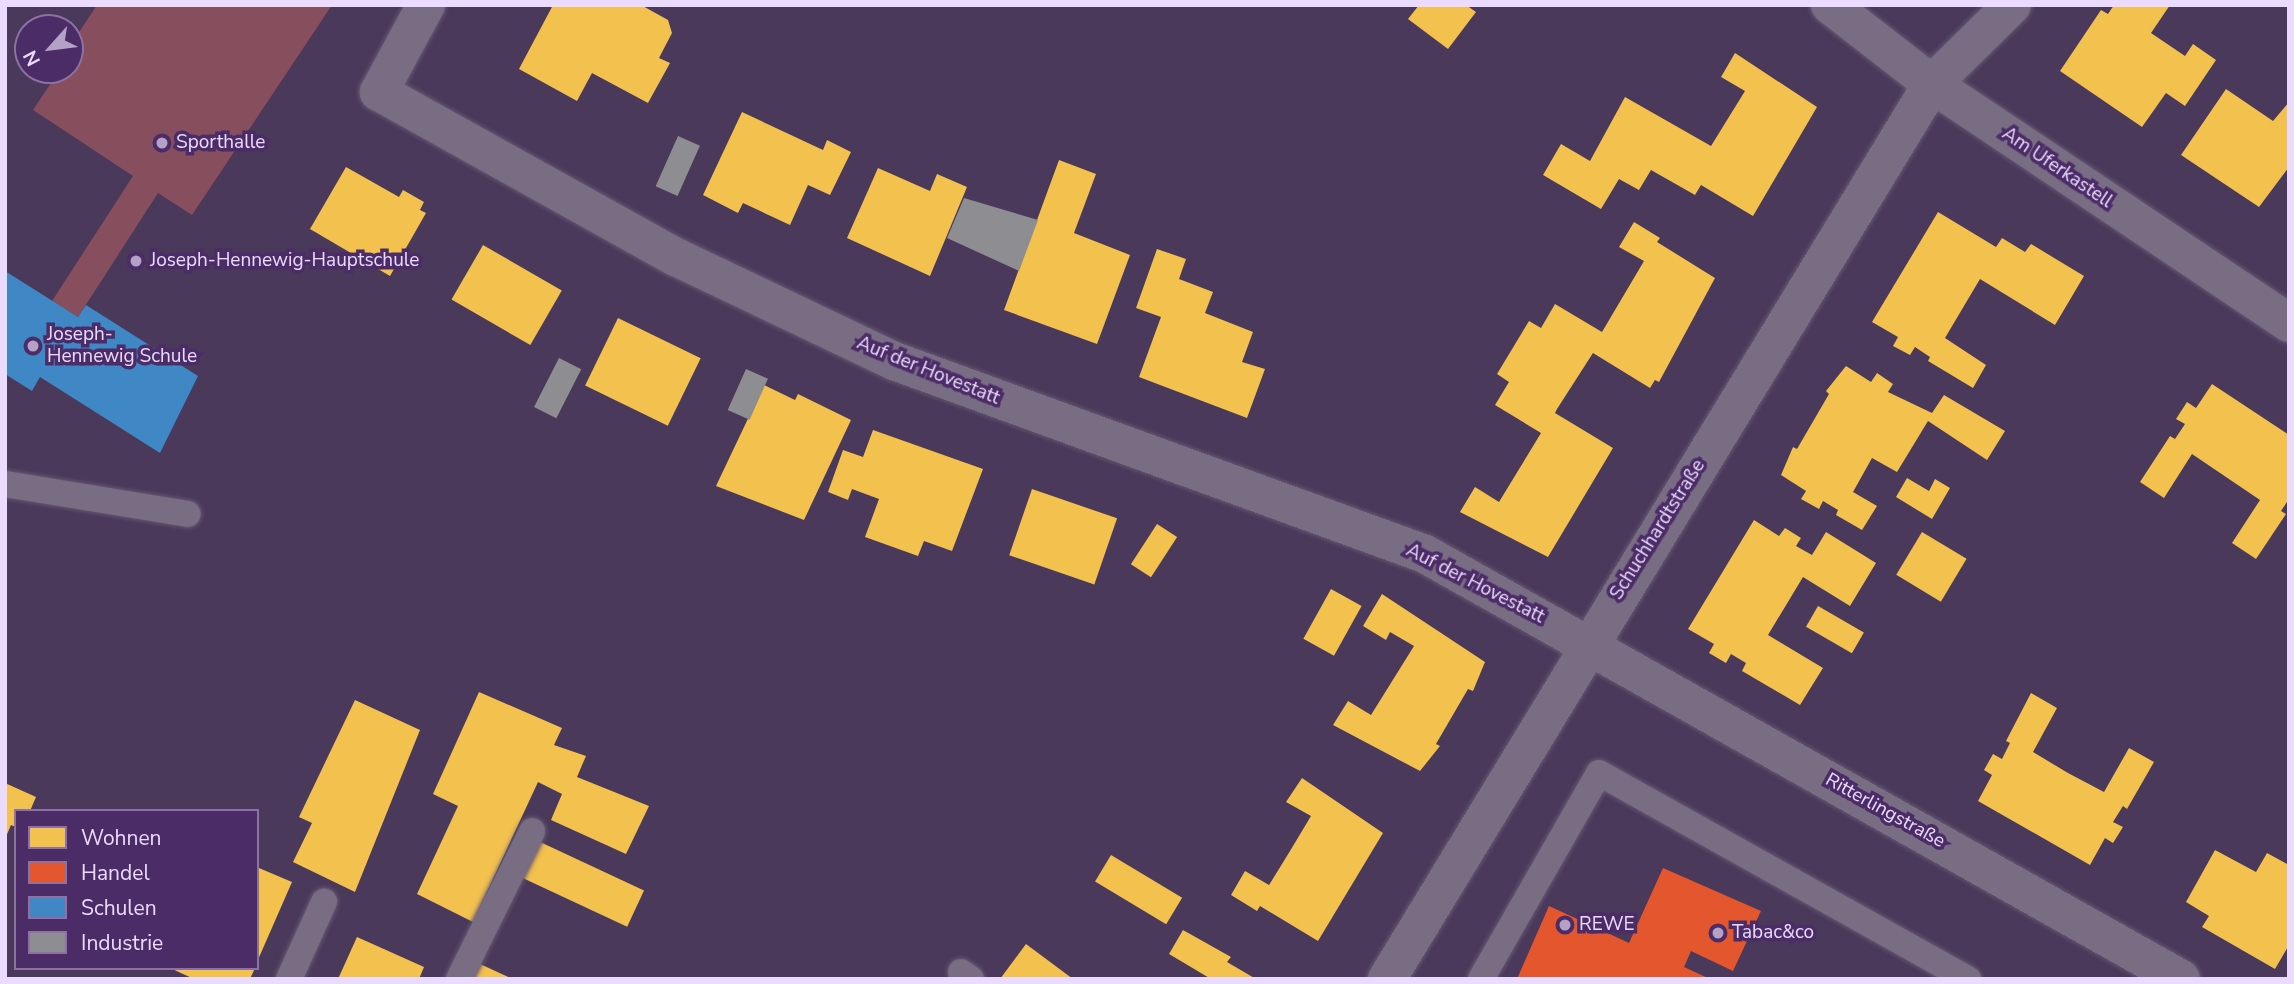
<!DOCTYPE html>
<meta charset="utf-8">
<style>
body{margin:0}
#map{position:relative;width:2294px;height:984px;overflow:hidden;background:#4a395a;font-family:"Nunito Sans",sans-serif}
div>[style]{position:absolute}
.green>*{inset:0;background:#874e5e}
.homes>*{inset:0;background:#f2c14e;transform-origin:0 0}
.shops>*{inset:0;background:#e4572e}
.schools>*{inset:0;background:#3f88c5}
.industry>*{inset:0;background:#8d8d92;transform-origin:0 0}
.roads{filter:drop-shadow(0 0 2px #655773) drop-shadow(0 0 2px #655773)}
.service>*{height:26px;margin:-13px;padding:0 13px;transform-origin:13px;border-radius:13px;background:#796d84}
.minor>*{height:38px;margin:-19px;padding:0 19px;transform-origin:19px;border-radius:19px;background:#796d84}
.dots>*{width:19px;height:19px;translate:-50% -50%;box-sizing:border-box;border:4px solid #4b2c67;border-radius:50%}
span{translate:-50% -50%;white-space:nowrap;text-align:center;line-height:1.15;-webkit-text-stroke:7px #4b2c67;paint-order:stroke}
.poi-label{font-size:19px;color:#ebdbfe}
.left{translate:0 -50%;text-align:left}
.street-label{font-size:19px;color:#ebdbfe}
.frame{position:absolute;inset:0;border:7px solid #ebdbfe;pointer-events:none}
.legend{position:absolute;left:14px;top:809px;width:245px;height:161px;box-sizing:border-box;background:#4b2c67;border:2px solid #8b72a3;margin:0;padding:9px 12px;list-style:none;font-size:21px;color:#ebdbfe}
.legend li{display:flex;align-items:center;gap:14px;height:35px}
.legend b{width:35px;border:2px solid #8b72a3}
.north{position:absolute;left:14px;top:14px;width:70px;height:70px;box-sizing:border-box;background:#4b2c67;border:2px solid #8b72a3;border-radius:50%;rotate:242deg;font-size:19px;font-weight:700;line-height:28px;text-align:center;color:#ebdbfe}
.north::after{content:'';display:block;margin:auto;width:24px;height:32px;background:#b3a2c5;clip-path:polygon(50% 0,100% 100%,50% 72%,0 100%)}
</style>
<div id="map">
<div class="green">
<i style="clip-path:polygon(97px 5px,332px 5px,192px 215px,158px 193px,78px 317px,52px 301px,133px 176px,33px 110px,57px 74px,52px 70px,70px 70px,70px 46px)"></i>
</div>
<div class="homes">
<i style="clip-path:polygon(553px 5px,641px 5px,668px 20px,672px 33px,659px 58px,670px 63px,648px 103px,592px 73px,577px 101px,519px 69px)"></i>
<i style="clip-path:polygon(1419px 5px,1466px 5px,1476px 12px,1448px 49px,1408px 19px)"></i>
<i style="clip-path:polygon(2114px 5px,2170px 5px,2151px 33px,2185px 56px,2193px 44px,2216px 60px,2185px 106px,2166px 93px,2142px 127px,2060px 71px,2101px 10px,2108px 14px)"></i>
<i style="clip-path:polygon(1735px 53px,1817px 107px,1753px 216px,1701px 185px,1695px 195px,1651px 170px,1639px 190px,1619px 179px,1601px 209px,1543px 175px,1561px 144px,1590px 161px,1625px 97px,1711px 146px,1745px 91px,1721px 77px)"></i>
<i style="clip-path:polygon(2226px 89px,2273px 121px,2289px 102px,2289px 167px,2259px 207px,2181px 155px)"></i>
<i style="clip-path:polygon(742px 112px,823px 150px,827px 140px,851px 152px,830px 195px,808px 185px,790px 225px,743px 203px,738px 213px,703px 195px)"></i>
<i style="clip-path:polygon(1059px 160px,1096px 174px,1074px 233px,1130px 255px,1097px 344px,1004px 310px)"></i>
<i style="clip-path:polygon(346px 167px,399px 197px,403px 190px,424px 202px,420px 210px,426px 213px,390px 276px,310px 229px)"></i>
<i style="clip-path:polygon(878px 168px,930px 191px,937px 174px,967px 187px,930px 276px,847px 238px)"></i>
<i style="clip-path:polygon(1938px 212px,1996px 247px,2002px 238px,2025px 252px,2031px 244px,2084px 276px,2055px 325px,1980px 279px,1945px 338px,1986px 365px,1973px 388px,1928px 361px,1930px 357px,1915px 347px,1910px 355px,1893px 346px,1898px 337px,1872px 322px)"></i>
<i style="clip-path:polygon(1634px 222px,1660px 238px,1657px 242px,1715px 278px,1659px 382px,1655px 380px,1650px 388px,1593px 353px,1557px 409px,1555px 413px,1613px 448px,1548px 557px,1460px 512px,1475px 487px,1499px 502px,1541px 433px,1495px 405px,1509px 382px,1497px 374px,1529px 321px,1541px 328px,1555px 304px,1602px 332px,1644px 261px,1619px 247px)"></i>
<i style="left:483px;top:245px;width:91px;height:63px;rotate:30deg"></i>
<i style="clip-path:polygon(1157px 249px,1186px 259px,1179px 279px,1213px 292px,1205px 313px,1253px 332px,1242px 362px,1265px 369px,1247px 418px,1139px 377px,1161px 317px,1136px 308px)"></i>
<i style="left:618px;top:318px;width:92px;height:75px;rotate:26deg"></i>
<i style="clip-path:polygon(1846px 366px,1871px 382px,1877px 373px,1893px 384px,1888px 392px,1932px 413px,1944px 395px,2005px 431px,1987px 460px,1928px 421px,1897px 472px,1872px 458px,1853px 492px,1877px 506px,1862px 530px,1836px 515px,1838px 510px,1823px 501px,1819px 509px,1801px 499px,1806px 491px,1781px 475px,1793px 447px,1797px 449px,1829px 394px,1826px 391px)"></i>
<i style="clip-path:polygon(2212px 384px,2289px 435px,2289px 499px,2281px 511px,2286px 514px,2256px 559px,2232px 543px,2260px 500px,2192px 454px,2164px 498px,2140px 482px,2170px 436px,2175px 439px,2185px 424px,2176px 419px,2187px 402px,2196px 408px)"></i>
<i style="clip-path:polygon(764px 385px,795px 400px,798px 394px,851px 420px,804px 520px,716px 486px)"></i>
<i style="clip-path:polygon(873px 430px,983px 469px,952px 551px,924px 541px,918px 556px,865px 537px,879px 499px,852px 489px,848px 500px,828px 492px,843px 450px,863px 457px)"></i>
<i style="clip-path:polygon(1907px 478px,1929px 491px,1935px 479px,1950px 488px,1932px 519px,1896px 497px)"></i>
<i style="left:1032px;top:489px;width:90px;height:70px;rotate:19deg"></i>
<i style="clip-path:polygon(1754px 520px,1779px 536px,1785px 528px,1801px 538px,1796px 546px,1812px 555px,1826px 532px,1876px 563px,1850px 606px,1803px 577px,1768px 635px,1823px 668px,1800px 705px,1742px 671px,1746px 663px,1731px 654px,1726px 663px,1709px 653px,1714px 644px,1688px 629px)"></i>
<i style="left:1157px;top:524px;width:24px;height:48px;rotate:33deg"></i>
<i style="left:1922px;top:532px;width:52px;height:50px;rotate:31deg"></i>
<i style="left:1331px;top:589px;width:35px;height:57px;rotate:29deg"></i>
<i style="clip-path:polygon(1382px 594px,1485px 662px,1473px 691px,1468px 689px,1436px 744px,1440px 746px,1420px 771px,1333px 725px,1348px 701px,1371px 715px,1414px 646px,1390px 632px,1386px 640px,1363px 626px)"></i>
<i style="left:1818px;top:606px;width:53px;height:24px;rotate:30deg"></i>
<i style="clip-path:polygon(479px 692px,562px 728px,554px 745px,586px 756px,577px 777px,649px 806px,626px 854px,551px 820px,562px 794px,538px 782px,473px 922px,417px 894px,458px 806px,433px 794px)"></i>
<i style="clip-path:polygon(2031px 693px,2057px 708px,2033px 752px,2068px 773px,2104px 792px,2129px 748px,2154px 762px,2127px 809px,2123px 806px,2113px 822px,2123px 827px,2113px 843px,2105px 838px,2090px 865px,1978px 801px,1992px 775px,1984px 770px,1993px 754px,2002px 759px,2010px 743px,2006px 741px)"></i>
<i style="clip-path:polygon(355px 700px,420px 730px,355px 892px,293px 862px,312px 823px,299px 817px)"></i>
<i style="clip-path:polygon(1302px 778px,1383px 833px,1318px 941px,1260px 906px,1257px 911px,1231px 895px,1245px 871px,1269px 885px,1290px 851px,1311px 816px,1286px 802px)"></i>
<i style="clip-path:polygon(5px 783px,36px 797px,30px 811px,16px 811px,16px 827px,11px 825px,5px 839px)"></i>
<i style="left:538px;top:841px;width:117px;height:40px;rotate:25deg"></i>
<i style="clip-path:polygon(2215px 850px,2256px 872px,2267px 853px,2289px 865px,2289px 945px,2275px 969px,2202px 927px,2209px 916px,2186px 902px)"></i>
<i style="left:1111px;top:855px;width:83px;height:31px;rotate:31deg"></i>
<i style="clip-path:polygon(259px 868px,292px 882px,257px 962px,257px 873px)"></i>
<i style="clip-path:polygon(1183px 930px,1231px 957px,1227px 962px,1256px 979px,1211px 979px,1169px 954px)"></i>
<i style="clip-path:polygon(357px 937px,424px 967px,419px 979px,338px 979px)"></i>
<i style="clip-path:polygon(1026px 944px,1073px 979px,1000px 979px)"></i>
<i style="clip-path:polygon(480px 964px,513px 979px,473px 979px)"></i>
<i style="clip-path:polygon(170px 968px,255px 968px,250px 979px,194px 979px)"></i>
</div>
<div class="shops">
<i style="clip-path:polygon(1663px 868px,1761px 911px,1733px 971px,1691px 951px,1684px 967px,1710px 979px,1517px 979px,1549px 906px,1629px 943px)"></i>
</div>
<div class="schools">
<i style="clip-path:polygon(5px 271px,78px 317px,86px 305px,198px 376px,160px 453px,40px 377px,32px 391px,5px 374px)"></i>
</div>
<div class="industry">
<i style="left:678px;top:136px;width:24px;height:55px;rotate:24deg"></i>
<i style="clip-path:polygon(964px 198px,1038px 220px,1019px 271px,947px 238px)"></i>
<i style="left:559px;top:358px;width:25px;height:55px;rotate:27deg"></i>
<i style="left:746px;top:369px;width:24px;height:45px;rotate:24deg"></i>
</div>
<div class="roads">
<div class="service">
<i style="left:5px;top:484px;width:185px;rotate:9.3deg"></i>
<i style="left:961px;top:972px;width:12px;rotate:35deg"></i>
<i style="left:289px;top:979px;width:85px;rotate:-65.6deg"></i>
<i style="left:459px;top:979px;width:165px;rotate:-63.7deg"></i>
<i style="left:1481px;top:979px;width:237px;rotate:-60.2deg"></i>
<i style="left:1599px;top:773px;width:423px;rotate:29.2deg"></i>
</div>
<div class="minor">
<i style="left:426px;top:5px;width:99px;rotate:118.4deg"></i>
<i style="left:379px;top:92px;width:340px;rotate:29.1deg"></i>
<i style="left:676px;top:257px;width:242px;rotate:25.5deg"></i>
<i style="left:894px;top:361px;width:565px;rotate:19.97deg"></i>
<i style="left:1425px;top:554px;width:867px;rotate:29.34deg"></i>
<i style="left:1830px;top:5px;width:129px;rotate:37.8deg"></i>
<i style="left:1932px;top:84px;width:430px;rotate:33.8deg"></i>
<i style="left:1387px;top:979px;width:1048px;rotate:-58.66deg"></i>
<i style="left:1932px;top:84px;width:112px;rotate:-44.6deg"></i>
</div>
</div>
<div class="dots">
<i style="left:162px;top:143px;background:#b3a2c5"></i>
<i style="left:136px;top:261px;background:#b3a2c5"></i>
<i style="left:33px;top:346px;background:#b3a2c5"></i>
<i style="left:1565px;top:925px;background:#b3a2c5"></i>
<i style="left:1718px;top:933px;background:#b3a2c5"></i>
</div>
<div class="poi-label">
<span class="left" style="left:176px;top:143px">Sporthalle</span>
<span class="left" style="left:150px;top:261px">Joseph-Hennewig-Hauptschule</span>
<span class="left" style="left:47px;top:346px">Joseph-<br>Hennewig Schule</span>
<span class="left" style="left:1579px;top:925px">REWE</span>
<span class="left" style="left:1732px;top:933px">Tabac&amp;co</span>
</div>
<div class="street-label">
<span style="left:2057px;top:168px;rotate:34deg">Am Uferkastell</span>
<span style="left:928px;top:371px;rotate:22deg">Auf der Hovestatt</span>
<span style="left:1658px;top:530px;rotate:-58deg">Schuchhardtstraße</span>
<span style="left:1475px;top:584px;rotate:27deg">Auf der Hovestatt</span>
<span style="left:1885px;top:811px;rotate:29deg">Ritterlingstraße</span>
</div>
<div class="frame"></div>
<ul class="legend">
<li><b style="height:19px;background:#f2c14e"></b>Wohnen</li>
<li><b style="height:19px;background:#e4572e"></b>Handel</li>
<li><b style="height:19px;background:#3f88c5"></b>Schulen</li>
<li><b style="height:19px;background:#8d8d92"></b>Industrie</li>
</ul>
<div class="north">N</div>
</div>
